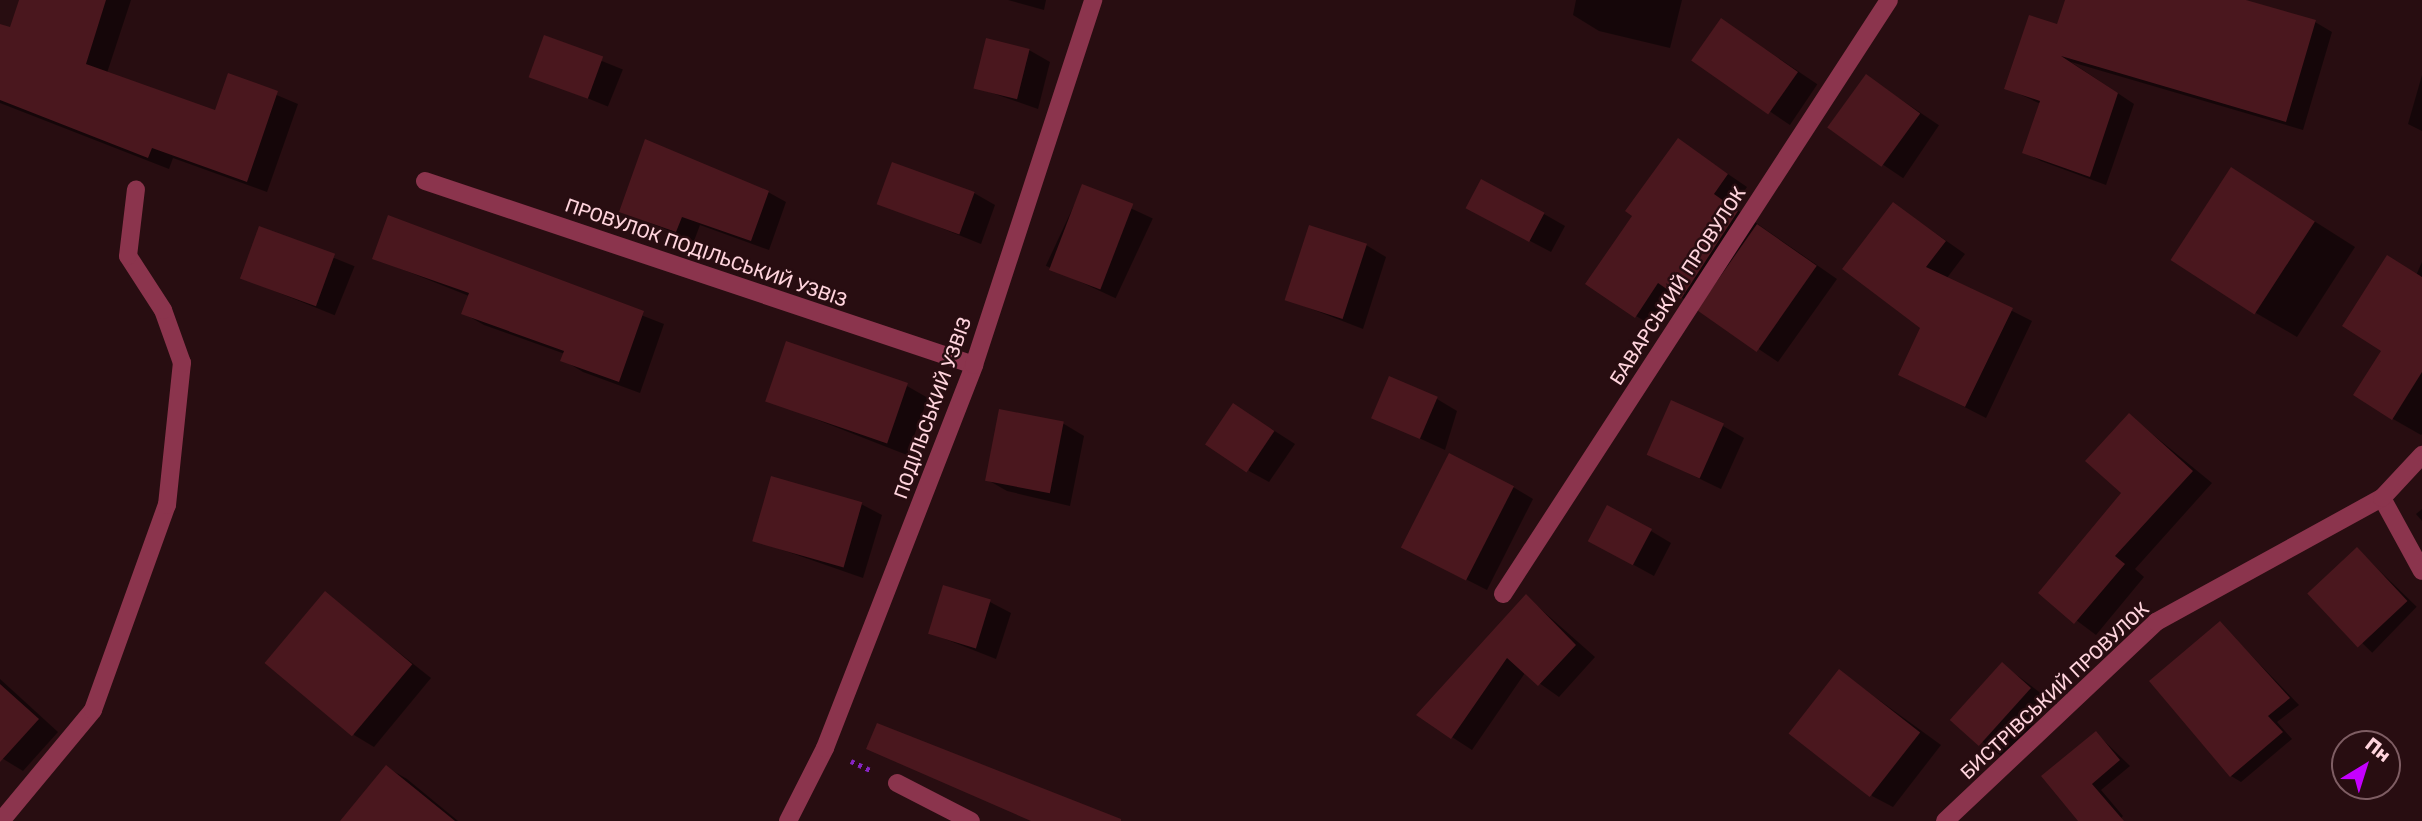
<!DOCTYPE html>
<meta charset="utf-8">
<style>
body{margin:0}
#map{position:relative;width:2422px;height:821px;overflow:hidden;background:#280d11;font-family:Rubik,sans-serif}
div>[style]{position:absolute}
.shadow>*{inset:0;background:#0007;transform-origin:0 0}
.building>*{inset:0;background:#4a171e;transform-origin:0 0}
.path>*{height:4.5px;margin-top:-2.25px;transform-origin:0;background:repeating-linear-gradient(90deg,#8624c3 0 3.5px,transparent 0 8.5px)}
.minor>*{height:18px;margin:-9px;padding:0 9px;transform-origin:9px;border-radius:9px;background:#8b344d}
span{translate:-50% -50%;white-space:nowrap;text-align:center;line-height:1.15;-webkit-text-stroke:5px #280d11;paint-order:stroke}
.street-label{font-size:19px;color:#ffd4dd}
.north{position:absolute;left:2331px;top:730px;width:70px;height:70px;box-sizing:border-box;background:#280d11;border:2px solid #7e5d63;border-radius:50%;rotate:38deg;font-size:19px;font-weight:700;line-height:28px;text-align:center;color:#ffd4dd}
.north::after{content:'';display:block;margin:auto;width:24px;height:32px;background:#c500ff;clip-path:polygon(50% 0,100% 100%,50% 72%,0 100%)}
</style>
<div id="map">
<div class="shadow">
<i style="clip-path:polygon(21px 0,131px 0,107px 73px,216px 112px,229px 75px,298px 104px,267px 192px,173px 158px,169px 169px,0 103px,0 25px,11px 30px)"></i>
<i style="clip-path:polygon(1008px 0,1046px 0,1044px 10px)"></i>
<i style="clip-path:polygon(1576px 0,1682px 0,1670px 48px,1599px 31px,1573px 15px)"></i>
<i style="clip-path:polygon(2067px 0,2240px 0,2315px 22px,2332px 32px,2303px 130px,2071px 62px,2134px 104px,2106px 185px,2041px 161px,2024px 152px,2041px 104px,2006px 88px,2058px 27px)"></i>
<i style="left:1722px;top:20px;width:115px;height:49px;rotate:34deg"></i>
<i style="left:545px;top:38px;width:84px;height:40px;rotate:22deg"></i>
<i style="clip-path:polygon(1029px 50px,1050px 62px,1038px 109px,975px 87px)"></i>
<i style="clip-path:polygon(2422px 75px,2422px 131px,2408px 124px)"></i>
<i style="left:1866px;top:76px;width:88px;height:64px;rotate:34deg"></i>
<i style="clip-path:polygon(1678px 140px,1747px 187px,1733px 207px,1837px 279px,1778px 362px,1678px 295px,1656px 328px,1636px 316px,1634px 216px)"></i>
<i style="clip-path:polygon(2232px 169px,2355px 247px,2297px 337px,2256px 313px)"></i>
<i style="left:1083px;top:186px;width:77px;height:88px;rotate:25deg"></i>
<i style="clip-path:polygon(768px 192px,786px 202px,769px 250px,700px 225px,694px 241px,621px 211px)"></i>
<i style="clip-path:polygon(974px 193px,995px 205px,981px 244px,879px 203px)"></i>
<i style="clip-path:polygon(1894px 204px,1965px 254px,1947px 278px,2032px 321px,1986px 418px,1900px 374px,1922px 328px)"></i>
<i style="clip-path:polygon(1544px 214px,1565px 226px,1551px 252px,1489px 219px)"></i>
<i style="clip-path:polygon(389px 217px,664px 324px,640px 393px,583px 372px,563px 360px,565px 354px,484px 325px,463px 313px,469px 296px,374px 258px)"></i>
<i style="left:260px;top:228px;width:102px;height:53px;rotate:22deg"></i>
<i style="clip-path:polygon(1366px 245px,1386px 257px,1363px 329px,1286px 299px)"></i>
<i style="clip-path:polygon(2422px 262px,2422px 434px,2421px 435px,2393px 419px,2383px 350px)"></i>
<i style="clip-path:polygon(907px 386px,928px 398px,907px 455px,767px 400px)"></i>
<i style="clip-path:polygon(1437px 399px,1457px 411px,1445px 450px,1373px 417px)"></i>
<i style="clip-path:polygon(1234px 405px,1295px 444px,1269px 482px,1249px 471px)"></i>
<i style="clip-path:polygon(1000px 411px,1064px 424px,1084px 436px,1070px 506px,1007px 491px,986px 479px)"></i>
<i style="clip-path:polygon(2129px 415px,2212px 483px,2135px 569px,2144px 577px,2096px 635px,2040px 593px,2124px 493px)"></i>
<i style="clip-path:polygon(1723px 426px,1744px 438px,1721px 489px,1648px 454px)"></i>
<i style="clip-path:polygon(1513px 487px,1533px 499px,1487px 590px,1424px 558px)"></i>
<i style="clip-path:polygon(861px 504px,882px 515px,863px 578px,754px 540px)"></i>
<i style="clip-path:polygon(2422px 509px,2422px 521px,2416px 514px)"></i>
<i style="clip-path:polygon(1651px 531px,1671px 543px,1654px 576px,1610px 552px)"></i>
<i style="left:2357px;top:549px;width:83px;height:64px;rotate:44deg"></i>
<i style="clip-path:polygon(325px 594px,431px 678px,374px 747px,354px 735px)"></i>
<i style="clip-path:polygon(1526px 596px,1595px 657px,1559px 697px,1525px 673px,1472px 750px,1418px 715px)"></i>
<i style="clip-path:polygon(990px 602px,1011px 613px,996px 659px,930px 633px)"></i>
<i style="clip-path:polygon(2220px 623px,2299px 705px,2277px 722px,2292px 739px,2241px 782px,2231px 776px)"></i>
<i style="left:2002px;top:664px;width:61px;height:74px;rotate:37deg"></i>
<i style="clip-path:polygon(1839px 671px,1941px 745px,1893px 807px,1872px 796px)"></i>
<i style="clip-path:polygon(0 679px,58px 732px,23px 771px,0 757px)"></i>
<i style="clip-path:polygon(2096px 733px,2130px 766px,2101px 790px,2123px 816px,2118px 821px,2081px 821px)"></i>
<i style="clip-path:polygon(386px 767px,407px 779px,458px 821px,342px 821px)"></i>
</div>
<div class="building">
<i style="clip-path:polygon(19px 0,106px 0,86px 64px,215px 110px,228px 73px,278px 91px,247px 182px,152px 148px,148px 158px,0 100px,0 24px,10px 27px)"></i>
<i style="clip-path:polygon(2065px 0,2246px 0,2316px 20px,2286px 122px,2061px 56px,2118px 93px,2090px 177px,2022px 153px,2040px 101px,2004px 89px,2029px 15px,2057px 24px)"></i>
<i style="left:1721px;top:18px;width:94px;height:52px;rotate:35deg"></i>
<i style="left:544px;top:35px;width:63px;height:45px;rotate:20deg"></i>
<i style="left:986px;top:38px;width:45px;height:52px;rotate:14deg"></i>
<i style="left:1866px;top:74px;width:67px;height:66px;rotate:36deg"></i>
<i style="clip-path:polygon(1678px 138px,1728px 174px,1714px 194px,1738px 211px,1681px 299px,1658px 283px,1635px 318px,1585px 284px,1632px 216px,1625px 211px)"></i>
<i style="clip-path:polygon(645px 139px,769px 191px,751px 241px,682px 217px,676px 232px,619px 212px)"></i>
<i style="left:892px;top:162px;width:88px;height:45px;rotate:20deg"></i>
<i style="left:2231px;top:167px;width:100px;height:111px;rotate:33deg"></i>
<i style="left:1481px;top:179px;width:72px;height:33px;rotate:28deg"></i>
<i style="left:1082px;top:184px;width:55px;height:92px;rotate:21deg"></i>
<i style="clip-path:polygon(1893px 202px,1946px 241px,1926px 267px,2013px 308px,1965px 407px,1898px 375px,1920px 328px,1842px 269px)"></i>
<i style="clip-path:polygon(388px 215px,644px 311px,619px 382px,560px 361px,564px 351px,461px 314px,469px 293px,372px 259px)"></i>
<i style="left:1757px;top:224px;width:73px;height:105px;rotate:35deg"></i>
<i style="left:1309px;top:225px;width:61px;height:79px;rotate:18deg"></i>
<i style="left:259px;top:226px;width:81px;height:56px;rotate:20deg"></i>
<i style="clip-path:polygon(2387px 255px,2422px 277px,2422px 372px,2392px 420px,2353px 395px,2381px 351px,2342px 326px)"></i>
<i style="left:786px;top:341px;width:129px;height:64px;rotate:19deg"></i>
<i style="left:1389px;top:376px;width:53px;height:46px;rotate:23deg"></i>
<i style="left:1671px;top:400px;width:58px;height:60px;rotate:24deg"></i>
<i style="left:1233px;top:403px;width:50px;height:50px;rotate:34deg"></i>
<i style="left:999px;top:409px;width:66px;height:73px;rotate:11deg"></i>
<i style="clip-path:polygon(2129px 413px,2193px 471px,2115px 556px,2125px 564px,2074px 624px,2038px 593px,2121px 493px,2085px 461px)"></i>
<i style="left:1449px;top:453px;width:73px;height:106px;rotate:27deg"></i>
<i style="left:771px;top:476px;width:95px;height:68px;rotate:16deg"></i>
<i style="left:1607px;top:505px;width:51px;height:41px;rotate:28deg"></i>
<i style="left:2357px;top:547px;width:74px;height:68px;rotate:47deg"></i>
<i style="left:943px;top:585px;width:50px;height:51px;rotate:17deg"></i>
<i style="left:325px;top:591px;width:114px;height:94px;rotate:40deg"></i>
<i style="clip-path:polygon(1526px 594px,1576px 645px,1538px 686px,1507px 658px,1451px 739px,1416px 715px)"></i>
<i style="clip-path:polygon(2220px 621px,2290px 698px,2268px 716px,2283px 732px,2230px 777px,2149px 681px)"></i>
<i style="left:2002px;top:662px;width:39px;height:78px;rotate:42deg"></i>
<i style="left:1839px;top:669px;width:103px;height:82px;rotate:38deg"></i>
<i style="clip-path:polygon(0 684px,39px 719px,0 762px)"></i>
<i style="clip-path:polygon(877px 723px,1121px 819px,1121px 821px,1031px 821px,866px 749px)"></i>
<i style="clip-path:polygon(2096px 731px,2120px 760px,2092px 784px,2124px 821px,2078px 821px,2041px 776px)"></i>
<i style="clip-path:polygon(386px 765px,455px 821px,340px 821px)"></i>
</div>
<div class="path">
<i style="left:851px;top:761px;width:23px;rotate:25deg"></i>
</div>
<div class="minor">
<i style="left:425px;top:181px;width:579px;rotate:18.53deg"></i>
<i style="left:2382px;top:498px;width:83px;rotate:61.3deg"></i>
<i style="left:1503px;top:594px;width:708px;rotate:-56.98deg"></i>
<i style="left:897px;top:783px;width:83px;rotate:27.2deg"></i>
<i style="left:1px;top:821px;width:144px;rotate:-50.3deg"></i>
<i style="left:93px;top:710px;width:218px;rotate:-70.2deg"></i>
<i style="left:167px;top:505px;width:143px;rotate:-84deg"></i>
<i style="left:182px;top:363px;width:56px;rotate:-109.7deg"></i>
<i style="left:163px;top:310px;width:64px;rotate:-122.9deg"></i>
<i style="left:128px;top:256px;width:67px;rotate:-83.2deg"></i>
<i style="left:788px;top:821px;width:82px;rotate:-63.1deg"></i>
<i style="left:825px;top:748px;width:411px;rotate:-68.7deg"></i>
<i style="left:974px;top:365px;width:384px;rotate:-71.9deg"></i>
<i style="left:1945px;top:821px;width:290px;rotate:-43.3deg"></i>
<i style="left:2156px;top:622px;width:258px;rotate:-28.8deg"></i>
<i style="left:2382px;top:498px;width:59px;rotate:-47.1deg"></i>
</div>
<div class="street-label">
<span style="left:706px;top:253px;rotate:19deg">ПРОВУЛОК ПОДІЛЬСЬКИЙ УЗВІЗ</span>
<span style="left:1678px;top:286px;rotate:-57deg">БАВАРСЬКИЙ ПРОВУЛОК</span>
<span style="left:933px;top:408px;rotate:-70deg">ПОДІЛЬСЬКИЙ УЗВІЗ</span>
<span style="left:2055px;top:691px;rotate:-43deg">БИСТРІВСЬКИЙ ПРОВУЛОК</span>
</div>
<div class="north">Пн</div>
</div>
